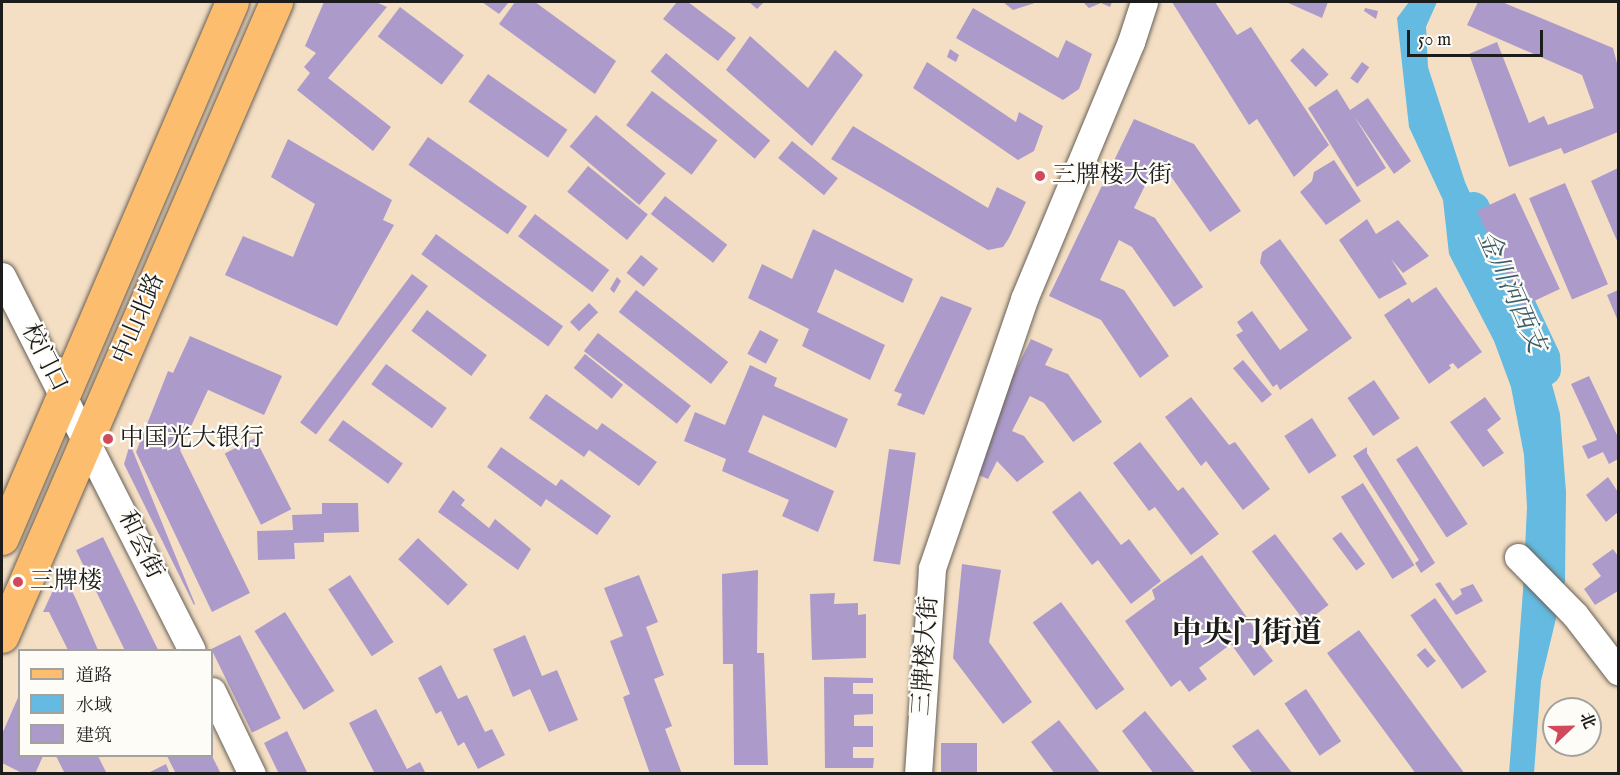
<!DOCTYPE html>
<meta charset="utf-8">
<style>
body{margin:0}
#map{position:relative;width:1620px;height:775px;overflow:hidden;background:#f4dfc4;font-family:"IM FELL English","Noto Serif SC",serif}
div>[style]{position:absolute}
.water>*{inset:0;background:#64bae0}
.river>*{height:33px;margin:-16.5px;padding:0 16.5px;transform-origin:16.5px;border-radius:16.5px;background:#64bae0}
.building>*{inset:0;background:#ac9bca;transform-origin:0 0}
.roads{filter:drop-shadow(0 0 2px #686057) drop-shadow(0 0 2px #686057)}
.minor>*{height:27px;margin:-13.5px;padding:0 13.5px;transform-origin:13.5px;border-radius:13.5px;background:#fff}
.major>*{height:33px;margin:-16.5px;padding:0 16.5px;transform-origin:16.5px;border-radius:16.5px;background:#fcbd6f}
.dots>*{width:16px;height:16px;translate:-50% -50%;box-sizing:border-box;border:3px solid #fdfcf7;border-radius:50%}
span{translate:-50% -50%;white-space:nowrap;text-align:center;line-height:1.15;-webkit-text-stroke:4.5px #fdfcf7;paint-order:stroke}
.poi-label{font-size:24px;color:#1c1c1c}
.left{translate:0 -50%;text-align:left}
.street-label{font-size:24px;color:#1c1c1c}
.water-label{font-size:26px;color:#395b6a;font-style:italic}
.district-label{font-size:30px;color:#1c1c1c;font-weight:700}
.frame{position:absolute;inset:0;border:3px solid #1c1c1c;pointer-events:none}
.legend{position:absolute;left:18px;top:649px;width:195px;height:108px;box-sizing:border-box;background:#fdfcf7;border:2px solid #a3a29f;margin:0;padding:8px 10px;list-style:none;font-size:18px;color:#1c1c1c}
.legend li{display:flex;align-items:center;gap:12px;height:30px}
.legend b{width:30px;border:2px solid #a3a29f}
.north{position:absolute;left:1542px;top:697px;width:60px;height:60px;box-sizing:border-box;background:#fdfcf7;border:2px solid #a3a29f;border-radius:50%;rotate:68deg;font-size:16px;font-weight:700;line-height:24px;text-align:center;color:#1c1c1c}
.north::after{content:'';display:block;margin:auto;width:21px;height:27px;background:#d1495b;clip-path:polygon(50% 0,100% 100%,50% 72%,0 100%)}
.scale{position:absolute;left:1407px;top:30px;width:136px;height:27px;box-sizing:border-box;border:3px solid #1c1c1c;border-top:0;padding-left:8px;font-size:18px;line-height:21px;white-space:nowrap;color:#1c1c1c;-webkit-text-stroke:4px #fdfcf7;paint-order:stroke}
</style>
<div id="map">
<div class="water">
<i style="clip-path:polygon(1409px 2px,1437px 2px,1426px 27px,1428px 67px,1465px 182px,1547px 366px,1560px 414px,1566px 492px,1565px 581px,1541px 681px,1534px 773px,1509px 773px,1523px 591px,1527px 507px,1524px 455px,1511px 387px,1494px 341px,1449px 254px,1443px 200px,1409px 127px,1397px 18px)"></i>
</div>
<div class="river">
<i style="left:1473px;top:208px;width:165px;rotate:64.8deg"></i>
<i style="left:1543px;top:357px;width:12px;rotate:85deg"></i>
</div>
<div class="building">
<i style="clip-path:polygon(324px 2px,376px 2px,387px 7px,328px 78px,391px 127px,373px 151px,297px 90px,310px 73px,304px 67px,316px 53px,305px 46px)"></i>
<i style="clip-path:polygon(482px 2px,509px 2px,499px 14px)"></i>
<i style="clip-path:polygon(515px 2px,535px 2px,616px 61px,595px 94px,499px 24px)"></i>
<i style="clip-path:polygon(677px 2px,688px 2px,736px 38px,718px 61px,663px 19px)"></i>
<i style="clip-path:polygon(749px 2px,764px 2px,757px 9px)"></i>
<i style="clip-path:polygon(1003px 2px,1038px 2px,1013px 10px)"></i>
<i style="clip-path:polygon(1083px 2px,1112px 2px,1110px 7px,1101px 3px,1089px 8px)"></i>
<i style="clip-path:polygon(1172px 2px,1215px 2px,1237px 35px,1251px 27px,1329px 145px,1294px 177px,1257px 119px,1249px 125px)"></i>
<i style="clip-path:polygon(1286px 2px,1328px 2px,1322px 18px)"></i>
<i style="clip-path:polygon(1478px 2px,1502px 2px,1613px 48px,1618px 67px,1618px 132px,1564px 154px,1561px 148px,1509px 167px,1469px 54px,1497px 42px,1529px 123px,1544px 116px,1548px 125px,1594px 108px,1582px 75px,1467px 25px)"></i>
<i style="left:400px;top:7px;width:80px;height:37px;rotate:37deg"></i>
<i style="clip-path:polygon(973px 8px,1058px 58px,1066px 40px,1092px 54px,1079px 89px,1063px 100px,956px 38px)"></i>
<i style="clip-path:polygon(1365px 8px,1378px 11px,1376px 19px,1364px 11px)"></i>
<i style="clip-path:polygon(750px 36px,808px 88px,835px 50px,863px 75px,812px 146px,726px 70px)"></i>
<i style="left:1303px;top:48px;width:37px;height:18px;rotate:46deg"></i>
<i style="clip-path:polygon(950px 49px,959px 55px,956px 62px,947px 57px)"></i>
<i style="left:666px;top:53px;width:136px;height:24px;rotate:40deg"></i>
<i style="clip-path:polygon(927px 62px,1016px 122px,1019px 112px,1043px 126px,1034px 151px,1018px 160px,913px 88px)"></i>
<i style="left:1362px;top:62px;width:9px;height:20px;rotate:36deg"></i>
<i style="left:488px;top:74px;width:97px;height:34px;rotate:35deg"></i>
<i style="clip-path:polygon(1337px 89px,1350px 110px,1368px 98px,1411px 161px,1394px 174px,1354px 116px,1386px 168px,1357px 187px,1308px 108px)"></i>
<i style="left:652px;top:91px;width:82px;height:43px;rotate:37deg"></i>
<i style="left:596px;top:115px;width:91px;height:41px;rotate:40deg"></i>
<i style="clip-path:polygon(1134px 119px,1194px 144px,1241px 211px,1210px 232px,1170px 175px,1154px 167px,1134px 208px,1155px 218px,1203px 287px,1174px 307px,1132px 247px,1119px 240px,1100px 280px,1124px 290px,1169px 356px,1140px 378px,1101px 320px,1049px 296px)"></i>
<i style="clip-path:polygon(853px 126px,988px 208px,997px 187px,1026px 202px,1009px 238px,1003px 247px,988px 250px,831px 159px)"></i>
<i style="left:428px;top:137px;width:121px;height:34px;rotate:35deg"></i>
<i style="clip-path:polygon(288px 139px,392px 200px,383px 220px,394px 225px,337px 326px,225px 275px,243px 236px,293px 257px,315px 204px,271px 177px)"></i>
<i style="left:792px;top:141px;width:59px;height:22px;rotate:39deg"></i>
<i style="clip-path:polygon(1334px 160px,1361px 201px,1326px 225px,1300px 192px,1312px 181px,1314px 172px)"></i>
<i style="left:588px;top:166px;width:77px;height:33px;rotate:39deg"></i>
<i style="clip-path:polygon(1618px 168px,1618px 243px,1591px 181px)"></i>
<i style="left:1565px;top:183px;width:110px;height:39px;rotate:67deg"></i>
<i style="left:1515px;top:193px;width:106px;height:42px;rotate:65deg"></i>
<i style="left:665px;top:196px;width:79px;height:23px;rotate:38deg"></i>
<i style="left:535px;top:214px;width:93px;height:28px;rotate:37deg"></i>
<i style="clip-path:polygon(1367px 219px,1376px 234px,1398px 220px,1429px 256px,1403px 273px,1391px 259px,1407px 284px,1379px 299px,1339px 240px)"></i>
<i style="clip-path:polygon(813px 229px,913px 279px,903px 303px,835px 269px,817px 312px,885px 345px,870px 380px,802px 346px,809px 329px,748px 298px,762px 264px,792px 279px)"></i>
<i style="left:436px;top:234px;width:157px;height:25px;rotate:36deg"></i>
<i style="clip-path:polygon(1280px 239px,1352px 338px,1280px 390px,1277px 384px,1273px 387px,1236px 335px,1243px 331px,1237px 322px,1252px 311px,1280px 350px,1308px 330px,1260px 263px,1262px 252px)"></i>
<i style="left:641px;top:255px;width:22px;height:23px;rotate:39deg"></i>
<i style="left:412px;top:274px;width:20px;height:186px;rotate:37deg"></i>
<i style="clip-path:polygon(617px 277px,621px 281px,614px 293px,610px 289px)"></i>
<i style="clip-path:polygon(1436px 287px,1482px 352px,1458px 369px,1453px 363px,1449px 365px,1451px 368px,1429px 384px,1384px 315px,1409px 298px,1412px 303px)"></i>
<i style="left:636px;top:290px;width:117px;height:28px;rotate:38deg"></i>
<i style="clip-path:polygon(1618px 290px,1618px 321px,1607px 295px)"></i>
<i style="clip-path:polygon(941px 296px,972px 308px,924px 415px,897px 405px,902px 394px,894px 391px)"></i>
<i style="left:589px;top:303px;width:13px;height:27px;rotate:45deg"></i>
<i style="left:427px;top:310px;width:75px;height:26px;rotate:37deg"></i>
<i style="left:760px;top:330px;width:21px;height:27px;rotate:28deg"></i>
<i style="left:598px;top:333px;width:118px;height:23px;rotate:38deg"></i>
<i style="clip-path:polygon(190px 336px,282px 376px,264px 415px,195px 384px,208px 390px,180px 450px,250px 593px,212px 612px,136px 452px,168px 371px,173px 373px)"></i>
<i style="clip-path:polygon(1031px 339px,1053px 349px,1045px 365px,1068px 374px,1102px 422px,1073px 442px,1044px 403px,1030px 396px,1012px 431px,1024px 436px,1044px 462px,1017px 482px,997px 461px,988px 479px,967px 470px)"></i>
<i style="left:585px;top:354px;width:49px;height:18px;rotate:39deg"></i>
<i style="left:1243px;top:360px;width:45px;height:13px;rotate:50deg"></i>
<i style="left:386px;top:364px;width:75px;height:25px;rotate:36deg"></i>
<i style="clip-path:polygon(750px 365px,777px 378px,774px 386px,848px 419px,836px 448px,763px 415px,748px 452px,834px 491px,818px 532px,782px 516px,789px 500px,722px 471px,726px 459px,684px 441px,695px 412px,725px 425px)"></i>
<i style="clip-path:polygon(1589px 376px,1618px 437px,1618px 459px,1609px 464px,1603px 452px,1588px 459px,1582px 446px,1597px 440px,1571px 384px)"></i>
<i style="left:1374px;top:380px;width:46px;height:32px;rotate:56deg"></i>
<i style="clip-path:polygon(546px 394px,597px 430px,602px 423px,657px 462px,639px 486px,589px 450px,584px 457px,529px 418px)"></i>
<i style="clip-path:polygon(1191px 397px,1229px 445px,1235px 442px,1270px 489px,1243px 510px,1206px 461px,1201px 466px,1165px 417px)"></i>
<i style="clip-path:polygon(1485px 397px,1501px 419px,1487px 430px,1504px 453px,1483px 467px,1450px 422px)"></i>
<i style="left:1312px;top:418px;width:45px;height:33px;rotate:57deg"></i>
<i style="left:343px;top:420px;width:74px;height:25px;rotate:36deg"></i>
<i style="left:255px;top:438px;width:80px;height:34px;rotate:63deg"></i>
<i style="clip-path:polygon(1140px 442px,1178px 491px,1183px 487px,1219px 534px,1191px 555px,1155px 507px,1149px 511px,1113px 463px)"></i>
<i style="clip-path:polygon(130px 444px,195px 604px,194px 605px,124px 464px)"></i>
<i style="left:1417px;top:446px;width:93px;height:25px;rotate:57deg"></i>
<i style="clip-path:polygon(501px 447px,556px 486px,561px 479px,611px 516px,597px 535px,546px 499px,541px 507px,487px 467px)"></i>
<i style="clip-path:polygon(1367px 447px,1367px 453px,1435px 563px,1421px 573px,1415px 563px,1419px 560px,1353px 456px)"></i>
<i style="left:889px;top:449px;width:27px;height:113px;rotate:8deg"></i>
<i style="clip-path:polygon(1608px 477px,1618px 492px,1618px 512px,1606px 522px,1586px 495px)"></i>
<i style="left:1363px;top:483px;width:97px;height:26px;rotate:58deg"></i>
<i style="clip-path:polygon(453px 490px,465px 500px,461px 505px,489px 528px,495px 519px,531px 549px,518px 570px,438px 512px)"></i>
<i style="clip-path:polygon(1080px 491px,1121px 545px,1129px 539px,1161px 581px,1131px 604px,1098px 560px,1092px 565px,1052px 512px)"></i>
<i style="clip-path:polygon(322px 503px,358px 503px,359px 532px,324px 533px,324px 542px,294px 543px,295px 559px,258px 560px,257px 531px,293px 530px,292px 515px,322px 514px)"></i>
<i style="left:1341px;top:532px;width:40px;height:11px;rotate:53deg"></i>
<i style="left:1275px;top:534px;width:89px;height:29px;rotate:53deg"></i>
<i style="left:103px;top:537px;width:126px;height:30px;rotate:64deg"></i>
<i style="left:418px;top:538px;width:68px;height:29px;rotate:43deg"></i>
<i style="clip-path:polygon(1613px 549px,1618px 556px,1618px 591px,1595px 605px,1584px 589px,1601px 576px,1592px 564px)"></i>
<i style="clip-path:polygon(1202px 555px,1261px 637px,1257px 640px,1273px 661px,1254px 676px,1231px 644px,1199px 668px,1207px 679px,1189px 692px,1180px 680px,1171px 687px,1125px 621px,1155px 599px,1152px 590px)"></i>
<i style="clip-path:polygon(962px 564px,1001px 570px,989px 642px,1032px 702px,1003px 724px,953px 658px)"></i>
<i style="clip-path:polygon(758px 570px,757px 653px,764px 653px,768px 765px,734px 765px,733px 664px,723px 664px,722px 574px)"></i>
<i style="clip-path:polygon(62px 571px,76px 599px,98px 650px,68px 650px,49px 612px,43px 612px)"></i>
<i style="left:350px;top:575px;width:80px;height:26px;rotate:57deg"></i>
<i style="clip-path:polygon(639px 575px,658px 622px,646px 627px,664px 675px,654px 679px,672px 726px,665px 729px,682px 774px,650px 774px,623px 697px,630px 694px,610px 641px,623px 636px,604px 588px)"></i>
<i style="clip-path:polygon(1440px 582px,1453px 601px,1462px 594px,1460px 589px,1473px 584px,1483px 601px,1456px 615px,1435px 584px)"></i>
<i style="clip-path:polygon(835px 593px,834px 604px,858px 603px,858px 615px,866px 614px,866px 658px,812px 660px,810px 594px)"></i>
<i style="left:1435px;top:598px;width:90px;height:30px;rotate:55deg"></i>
<i style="left:1061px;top:602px;width:108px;height:35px;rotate:54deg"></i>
<i style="left:285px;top:612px;width:93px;height:36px;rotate:58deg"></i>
<i style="clip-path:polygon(1359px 630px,1425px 720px,1465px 774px,1416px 774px,1327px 653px)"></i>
<i style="left:240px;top:635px;width:93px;height:32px;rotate:64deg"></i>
<i style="clip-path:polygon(525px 635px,542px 676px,557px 670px,578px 720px,549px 732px,530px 689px,513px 697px,493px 649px)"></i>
<i style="left:1425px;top:648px;width:17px;height:11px;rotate:50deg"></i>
<i style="clip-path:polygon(441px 665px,458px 699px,467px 695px,485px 732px,492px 729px,505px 755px,478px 769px,464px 742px,458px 746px,441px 711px,436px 714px,418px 678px)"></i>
<i style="clip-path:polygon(824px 677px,873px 678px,873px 683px,853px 683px,853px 694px,873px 694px,873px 714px,854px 715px,854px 726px,873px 726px,873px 747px,853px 747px,853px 758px,874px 758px,873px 768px,825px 768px)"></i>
<i style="left:1306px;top:689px;width:63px;height:26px;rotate:56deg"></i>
<i style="clip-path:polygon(20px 693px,20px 756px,43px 756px,35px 774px,24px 774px,2px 763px,2px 734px)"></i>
<i style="clip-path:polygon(376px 709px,407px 769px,420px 762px,426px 774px,375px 774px,349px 723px)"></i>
<i style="clip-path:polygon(1145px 711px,1196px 774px,1154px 774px,1122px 731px)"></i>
<i style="clip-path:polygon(1059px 720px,1101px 774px,1055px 774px,1031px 742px)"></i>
<i style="clip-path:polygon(1258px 729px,1293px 774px,1253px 774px,1232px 746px)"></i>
<i style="clip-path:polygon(287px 731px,308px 774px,279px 774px,264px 743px)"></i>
<i style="left:941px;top:743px;width:36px;height:31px"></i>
<i style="clip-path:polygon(56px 756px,98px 756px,107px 774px,65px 774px)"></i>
<i style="clip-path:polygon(167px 756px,212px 756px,221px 774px,176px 774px)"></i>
<i style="clip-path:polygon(166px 764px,170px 774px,146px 774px)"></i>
</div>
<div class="roads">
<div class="minor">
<i style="left:2px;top:276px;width:419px;rotate:63.1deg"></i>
<i style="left:1518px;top:557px;width:81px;rotate:45.5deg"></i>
<i style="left:1575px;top:615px;width:71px;rotate:52.5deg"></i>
<i style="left:212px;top:691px;width:92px;rotate:64.3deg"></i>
<i style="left:918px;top:774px;width:206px;rotate:-86.1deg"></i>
<i style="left:932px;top:568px;width:284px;rotate:-71.1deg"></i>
<i style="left:1024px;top:299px;width:278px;rotate:-67.4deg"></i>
<i style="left:1131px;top:42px;width:42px;rotate:-72deg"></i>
</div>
<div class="major">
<i style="left:2px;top:538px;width:583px;rotate:-66.78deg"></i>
<i style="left:2px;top:636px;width:691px;rotate:-66.63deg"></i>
</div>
</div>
<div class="dots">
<i style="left:1040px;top:176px;background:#d1495b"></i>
<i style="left:108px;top:439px;background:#d1495b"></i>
<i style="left:18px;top:582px;background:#d1495b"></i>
</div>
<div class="poi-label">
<span class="left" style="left:1052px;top:176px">三牌楼大街</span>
<span class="left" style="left:120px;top:439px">中国光大银行</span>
<span class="left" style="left:30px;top:582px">三牌楼</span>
</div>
<div class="street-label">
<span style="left:139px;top:319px;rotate:-67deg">中山北路</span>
<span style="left:44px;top:358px;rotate:63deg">校门口</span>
<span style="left:140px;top:545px;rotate:64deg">和会街</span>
<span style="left:926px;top:656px;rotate:-86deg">三牌楼大街</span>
</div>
<div class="water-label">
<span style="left:1511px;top:292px;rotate:66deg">金川河西支</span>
</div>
<div class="district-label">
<span style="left:1247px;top:634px">中央门街道</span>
</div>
<div class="frame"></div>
<ul class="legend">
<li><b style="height:8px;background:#fcbd6f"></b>道路</li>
<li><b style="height:16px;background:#64bae0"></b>水域</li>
<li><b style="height:16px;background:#ac9bca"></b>建筑</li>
</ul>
<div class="north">北</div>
<div class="scale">50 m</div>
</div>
